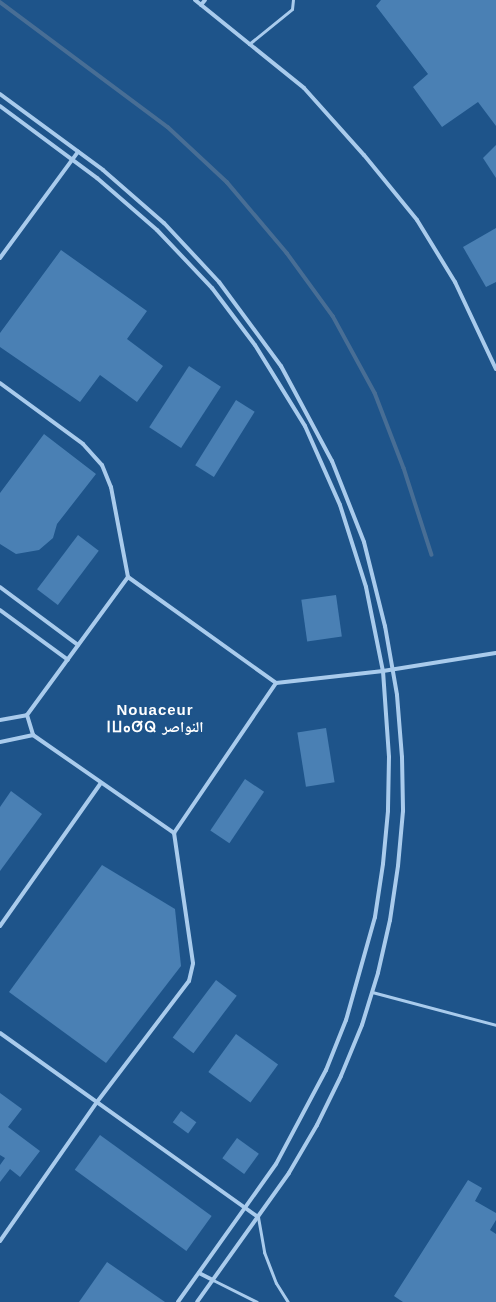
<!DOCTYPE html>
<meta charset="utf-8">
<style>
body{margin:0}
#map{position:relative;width:496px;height:1302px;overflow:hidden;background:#1e548a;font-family:Arial,"Noto Naskh Arabic","Noto Sans Tifinagh",sans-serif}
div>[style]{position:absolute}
.stream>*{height:3.5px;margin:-1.75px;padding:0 1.75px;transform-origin:1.75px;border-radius:1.75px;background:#486e95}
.building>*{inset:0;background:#4a80b4;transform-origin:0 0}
.lane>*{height:3px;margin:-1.5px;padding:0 1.5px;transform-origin:1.5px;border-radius:1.5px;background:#a9cbec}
.street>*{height:4px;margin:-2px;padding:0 2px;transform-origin:2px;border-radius:2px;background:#a9cbec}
span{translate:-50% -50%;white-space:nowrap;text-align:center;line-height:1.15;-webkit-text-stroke:3.5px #1e548a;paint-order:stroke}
.district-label{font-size:15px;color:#fff;font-weight:700;letter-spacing:1px}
</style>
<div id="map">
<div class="stream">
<i style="left:0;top:2px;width:209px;rotate:36.7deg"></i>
<i style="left:168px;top:127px;width:81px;rotate:43deg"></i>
<i style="left:227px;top:182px;width:93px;rotate:49.8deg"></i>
<i style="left:287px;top:253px;width:78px;rotate:53.9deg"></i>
<i style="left:333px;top:316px;width:88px;rotate:61.4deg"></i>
<i style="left:375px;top:393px;width:80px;rotate:68.9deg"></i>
<i style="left:404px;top:468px;width:91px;rotate:72.2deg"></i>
</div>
<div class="building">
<i style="clip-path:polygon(381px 0,496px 0,496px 126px,478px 102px,442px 127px,413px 87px,428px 74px,376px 6px)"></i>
<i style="clip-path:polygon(496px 145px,496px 178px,483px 158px)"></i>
<i style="clip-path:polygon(496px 228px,496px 282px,486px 287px,463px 247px)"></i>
<i style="clip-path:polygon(61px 250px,147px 311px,127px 339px,163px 366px,137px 402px,100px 375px,80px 402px,0 347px,0 333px)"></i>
<i style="left:189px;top:366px;width:38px;height:73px;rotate:33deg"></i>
<i style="left:236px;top:400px;width:22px;height:77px;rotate:32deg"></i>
<i style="clip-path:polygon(44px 434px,96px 474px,57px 524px,53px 538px,39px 550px,16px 554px,0 544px,0 493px)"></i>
<i style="left:78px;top:535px;width:26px;height:68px;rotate:37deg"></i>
<i style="left:336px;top:595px;width:42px;height:35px;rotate:82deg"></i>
<i style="left:326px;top:728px;width:55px;height:29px;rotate:81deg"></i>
<i style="left:245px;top:779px;width:23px;height:62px;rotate:34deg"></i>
<i style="clip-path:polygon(11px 791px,42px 814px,0 871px,0 807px)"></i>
<i style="clip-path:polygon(102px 865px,175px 909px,181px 966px,106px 1063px,9px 992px)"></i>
<i style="left:216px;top:980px;width:26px;height:72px;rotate:37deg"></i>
<i style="left:236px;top:1034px;width:52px;height:47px;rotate:36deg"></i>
<i style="clip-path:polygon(0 1093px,22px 1109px,8px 1127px,40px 1151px,20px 1177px,10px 1169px,0 1182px,0 1165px,5px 1158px,0 1155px)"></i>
<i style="left:181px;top:1111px;width:19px;height:14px;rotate:36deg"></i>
<i style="left:100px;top:1135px;width:138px;height:43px;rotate:36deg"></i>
<i style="left:237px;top:1138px;width:27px;height:25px;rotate:36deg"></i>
<i style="clip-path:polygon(468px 1180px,482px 1188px,475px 1201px,496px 1213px,496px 1220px,490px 1230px,496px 1234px,496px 1302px,403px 1302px,394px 1296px)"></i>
<i style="clip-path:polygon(107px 1262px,165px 1302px,79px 1302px)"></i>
</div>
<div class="lane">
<i style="left:249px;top:44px;width:55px;rotate:-39.1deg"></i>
<i style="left:292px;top:9px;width:9px;rotate:-84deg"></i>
<i style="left:372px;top:992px;width:128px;rotate:14.9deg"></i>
<i style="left:258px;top:1217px;width:36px;rotate:80deg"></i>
<i style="left:264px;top:1252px;width:33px;rotate:69deg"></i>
<i style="left:276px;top:1283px;width:22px;rotate:58deg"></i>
<i style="left:213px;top:1280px;width:49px;rotate:26.6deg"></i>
</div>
<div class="street">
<i style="left:195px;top:0;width:140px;rotate:38.9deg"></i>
<i style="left:304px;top:88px;width:90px;rotate:48.2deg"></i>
<i style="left:364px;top:155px;width:84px;rotate:50.8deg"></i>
<i style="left:417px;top:220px;width:73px;rotate:58.5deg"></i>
<i style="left:455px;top:282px;width:96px;rotate:64.8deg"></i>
<i style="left:201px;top:5px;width:6px;rotate:-51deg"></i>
<i style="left:0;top:94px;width:128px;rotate:36.4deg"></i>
<i style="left:103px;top:170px;width:81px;rotate:41deg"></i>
<i style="left:164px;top:223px;width:81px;rotate:47deg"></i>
<i style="left:219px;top:282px;width:104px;rotate:53.6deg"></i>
<i style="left:281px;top:366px;width:108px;rotate:61.8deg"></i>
<i style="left:332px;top:461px;width:87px;rotate:68.4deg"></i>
<i style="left:364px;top:542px;width:87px;rotate:76deg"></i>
<i style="left:385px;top:626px;width:70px;rotate:80.1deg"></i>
<i style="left:397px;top:695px;width:62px;rotate:85.4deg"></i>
<i style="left:402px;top:757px;width:54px;rotate:88.9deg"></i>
<i style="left:403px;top:811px;width:55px;rotate:95.2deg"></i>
<i style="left:398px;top:866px;width:55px;rotate:98.4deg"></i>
<i style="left:390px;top:920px;width:54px;rotate:102.8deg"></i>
<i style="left:378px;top:973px;width:54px;rotate:107.1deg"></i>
<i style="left:362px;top:1025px;width:55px;rotate:112.4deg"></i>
<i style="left:341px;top:1076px;width:55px;rotate:116.1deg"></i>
<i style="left:317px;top:1125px;width:56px;rotate:120.3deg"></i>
<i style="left:289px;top:1173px;width:158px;rotate:125.5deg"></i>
<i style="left:0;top:106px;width:121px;rotate:36.6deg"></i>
<i style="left:97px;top:178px;width:79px;rotate:40.9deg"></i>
<i style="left:157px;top:230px;width:80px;rotate:46.5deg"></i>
<i style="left:212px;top:288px;width:71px;rotate:53deg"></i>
<i style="left:255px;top:345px;width:95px;rotate:58.3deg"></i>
<i style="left:305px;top:426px;width:86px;rotate:66.1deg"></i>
<i style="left:340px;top:505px;width:86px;rotate:72.4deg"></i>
<i style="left:366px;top:587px;width:86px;rotate:78.6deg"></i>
<i style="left:383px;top:671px;width:86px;rotate:86deg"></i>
<i style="left:389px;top:757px;width:54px;rotate:91.1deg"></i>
<i style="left:388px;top:811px;width:53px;rotate:95.4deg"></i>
<i style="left:383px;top:864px;width:54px;rotate:98.6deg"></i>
<i style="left:375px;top:917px;width:107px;rotate:105.7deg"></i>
<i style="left:346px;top:1020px;width:54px;rotate:111.8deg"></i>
<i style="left:326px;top:1070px;width:106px;rotate:118deg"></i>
<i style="left:276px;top:1164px;width:169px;rotate:125.4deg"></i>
<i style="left:0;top:258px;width:132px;rotate:-53.7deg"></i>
<i style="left:0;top:383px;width:103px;rotate:36.3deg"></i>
<i style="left:83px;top:444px;width:28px;rotate:48deg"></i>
<i style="left:102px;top:465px;width:24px;rotate:68deg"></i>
<i style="left:111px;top:487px;width:92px;rotate:79.3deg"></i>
<i style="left:128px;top:577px;width:182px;rotate:35.6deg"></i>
<i style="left:276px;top:683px;width:108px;rotate:-6.4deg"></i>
<i style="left:383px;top:671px;width:114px;rotate:-9.1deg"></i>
<i style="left:0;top:587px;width:97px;rotate:36.6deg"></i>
<i style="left:0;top:610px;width:84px;rotate:36.3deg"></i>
<i style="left:27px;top:715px;width:21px;rotate:73deg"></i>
<i style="left:33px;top:735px;width:172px;rotate:34.8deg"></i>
<i style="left:0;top:720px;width:27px;rotate:-10deg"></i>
<i style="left:27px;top:715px;width:171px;rotate:-53.8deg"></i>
<i style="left:0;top:742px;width:34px;rotate:-12deg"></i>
<i style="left:0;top:926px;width:175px;rotate:-54.8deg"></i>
<i style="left:0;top:1033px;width:317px;rotate:35.5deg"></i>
<i style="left:0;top:1241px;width:169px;rotate:-55.1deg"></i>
<i style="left:97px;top:1102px;width:152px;rotate:-52.8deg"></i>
<i style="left:189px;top:981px;width:18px;rotate:-77deg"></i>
<i style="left:193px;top:963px;width:131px;rotate:-98.3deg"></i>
<i style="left:174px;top:833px;width:181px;rotate:-55.8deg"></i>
<i style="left:199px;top:1273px;width:16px;rotate:27deg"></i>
</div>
<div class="district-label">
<span style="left:155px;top:718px">Nouaceur<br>ⵏⵡⴰⵚⵕ النواصر</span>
</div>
</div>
